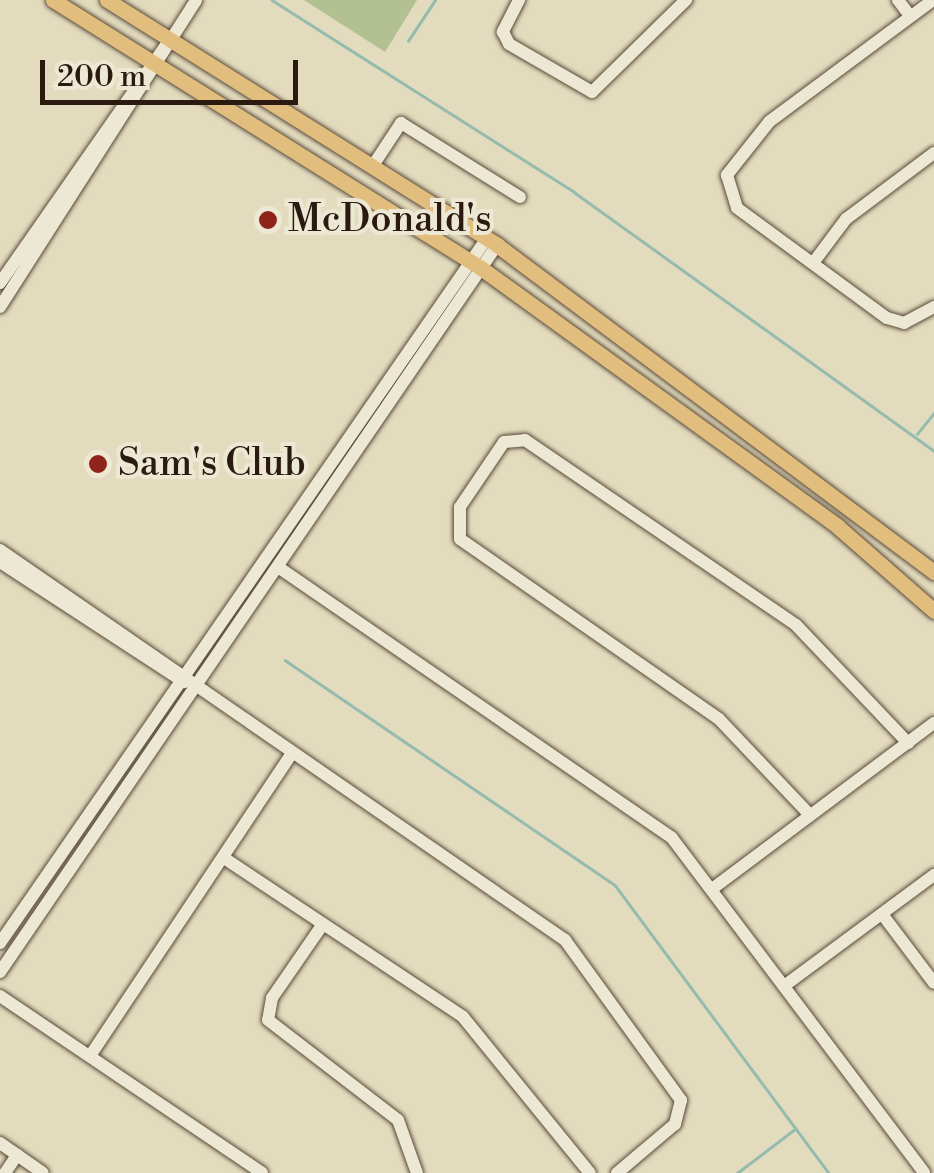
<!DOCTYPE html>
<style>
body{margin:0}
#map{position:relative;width:934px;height:1173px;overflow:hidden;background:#e3dbbd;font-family:"Libre Bodoni",serif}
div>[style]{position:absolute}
.green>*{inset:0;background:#b3c092}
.stream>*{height:2.5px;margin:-1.25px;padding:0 1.25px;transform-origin:1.25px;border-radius:1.25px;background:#95bbaf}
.roads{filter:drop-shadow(0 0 2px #584a3a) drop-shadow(0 0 2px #584a3a)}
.minor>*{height:12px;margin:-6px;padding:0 6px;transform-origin:6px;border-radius:6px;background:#ede8d4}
.major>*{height:15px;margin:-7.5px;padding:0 7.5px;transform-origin:7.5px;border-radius:7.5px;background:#e2be7e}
.dots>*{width:28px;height:28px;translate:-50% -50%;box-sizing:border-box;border:5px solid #ede8d4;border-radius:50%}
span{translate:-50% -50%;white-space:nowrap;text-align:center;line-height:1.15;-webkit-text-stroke:8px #ede8d4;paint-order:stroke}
.poi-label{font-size:38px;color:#2a1a0f}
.left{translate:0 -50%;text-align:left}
.scale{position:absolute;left:40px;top:60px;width:258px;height:45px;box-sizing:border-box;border:5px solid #2a1a0f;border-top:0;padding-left:12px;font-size:30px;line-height:35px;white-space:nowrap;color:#2a1a0f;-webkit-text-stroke:8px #ede8d4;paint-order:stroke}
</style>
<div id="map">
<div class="green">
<i style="clip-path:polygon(304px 0,417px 0,385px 52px)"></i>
</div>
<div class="stream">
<i style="left:272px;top:0;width:358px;rotate:32.4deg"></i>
<i style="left:574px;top:192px;width:443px;rotate:35.7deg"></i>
<i style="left:408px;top:41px;width:49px;rotate:-56.6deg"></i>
<i style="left:917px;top:434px;width:27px;rotate:-51deg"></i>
<i style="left:285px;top:660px;width:399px;rotate:34.3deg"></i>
<i style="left:615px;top:885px;width:359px;rotate:53.4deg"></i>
<i style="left:737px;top:1173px;width:73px;rotate:-37.2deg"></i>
</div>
<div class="roads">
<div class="minor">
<i style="left:519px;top:0;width:36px;rotate:117deg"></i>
<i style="left:503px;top:32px;width:13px;rotate:63deg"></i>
<i style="left:509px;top:44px;width:96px;rotate:30deg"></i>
<i style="left:592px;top:92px;width:132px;rotate:-44.4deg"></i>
<i style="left:898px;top:0;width:20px;rotate:53deg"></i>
<i style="left:933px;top:0;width:204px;rotate:143.4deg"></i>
<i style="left:769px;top:122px;width:68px;rotate:128.4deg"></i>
<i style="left:727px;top:175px;width:34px;rotate:73deg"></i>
<i style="left:737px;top:208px;width:186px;rotate:36.3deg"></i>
<i style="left:887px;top:318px;width:18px;rotate:16deg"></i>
<i style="left:904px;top:323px;width:34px;rotate:-28deg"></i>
<i style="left:372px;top:167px;width:53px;rotate:-56.6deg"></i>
<i style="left:401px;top:123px;width:140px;rotate:31.9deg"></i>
<i style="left:813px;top:263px;width:55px;rotate:-53.1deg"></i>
<i style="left:846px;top:219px;width:110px;rotate:-36.9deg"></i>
<i style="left:0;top:283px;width:294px;rotate:-55.1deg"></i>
<i style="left:0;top:307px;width:364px;rotate:-57.4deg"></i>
<i style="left:0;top:550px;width:687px;rotate:34.62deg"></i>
<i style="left:565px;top:940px;width:198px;rotate:54.1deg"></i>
<i style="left:681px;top:1100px;width:25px;rotate:104deg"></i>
<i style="left:675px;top:1124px;width:76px;rotate:139.8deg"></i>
<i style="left:0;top:562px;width:220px;rotate:33.1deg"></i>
<i style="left:278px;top:567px;width:478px;rotate:34.5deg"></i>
<i style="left:672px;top:838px;width:419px;rotate:53deg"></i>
<i style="left:810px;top:815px;width:132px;rotate:-133.5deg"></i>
<i style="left:719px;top:719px;width:315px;rotate:-145.2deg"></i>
<i style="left:460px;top:539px;width:32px;rotate:-90deg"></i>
<i style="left:460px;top:507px;width:78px;rotate:-55.9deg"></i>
<i style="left:504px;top:442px;width:21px;rotate:-5deg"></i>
<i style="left:525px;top:440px;width:328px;rotate:34.3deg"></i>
<i style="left:796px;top:625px;width:163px;rotate:46.5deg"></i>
<i style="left:224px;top:858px;width:287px;rotate:33.6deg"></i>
<i style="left:463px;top:1017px;width:201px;rotate:50.9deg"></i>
<i style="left:712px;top:889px;width:277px;rotate:-36.8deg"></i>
<i style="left:882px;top:914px;width:86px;rotate:53deg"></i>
<i style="left:323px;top:924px;width:90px;rotate:124.6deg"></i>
<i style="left:272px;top:998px;width:22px;rotate:100deg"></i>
<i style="left:268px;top:1020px;width:164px;rotate:37.6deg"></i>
<i style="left:398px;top:1120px;width:56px;rotate:70.3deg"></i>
<i style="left:0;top:943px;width:857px;rotate:-55.36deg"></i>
<i style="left:0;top:972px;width:881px;rotate:-55.64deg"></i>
<i style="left:784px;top:986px;width:187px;rotate:-36.5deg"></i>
<i style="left:0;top:996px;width:316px;rotate:34deg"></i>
<i style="left:90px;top:1056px;width:364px;rotate:-56.3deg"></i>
<i style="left:0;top:1143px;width:52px;rotate:34.9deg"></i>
<i style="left:5px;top:1173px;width:22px;rotate:-56deg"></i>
</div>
<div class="major">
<i style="left:53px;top:0;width:505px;rotate:32.05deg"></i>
<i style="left:481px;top:268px;width:440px;rotate:35.9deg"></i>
<i style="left:837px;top:526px;width:129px;rotate:41.2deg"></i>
<i style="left:107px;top:0;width:461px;rotate:32.1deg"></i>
<i style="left:497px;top:245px;width:546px;rotate:36.81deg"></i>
</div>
</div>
<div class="dots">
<i style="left:268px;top:220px;background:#8f2418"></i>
<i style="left:98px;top:464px;background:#8f2418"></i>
</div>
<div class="poi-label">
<span class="left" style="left:288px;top:220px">McDonald's</span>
<span class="left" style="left:118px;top:464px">Sam's Club</span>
</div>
<div class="scale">200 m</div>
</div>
